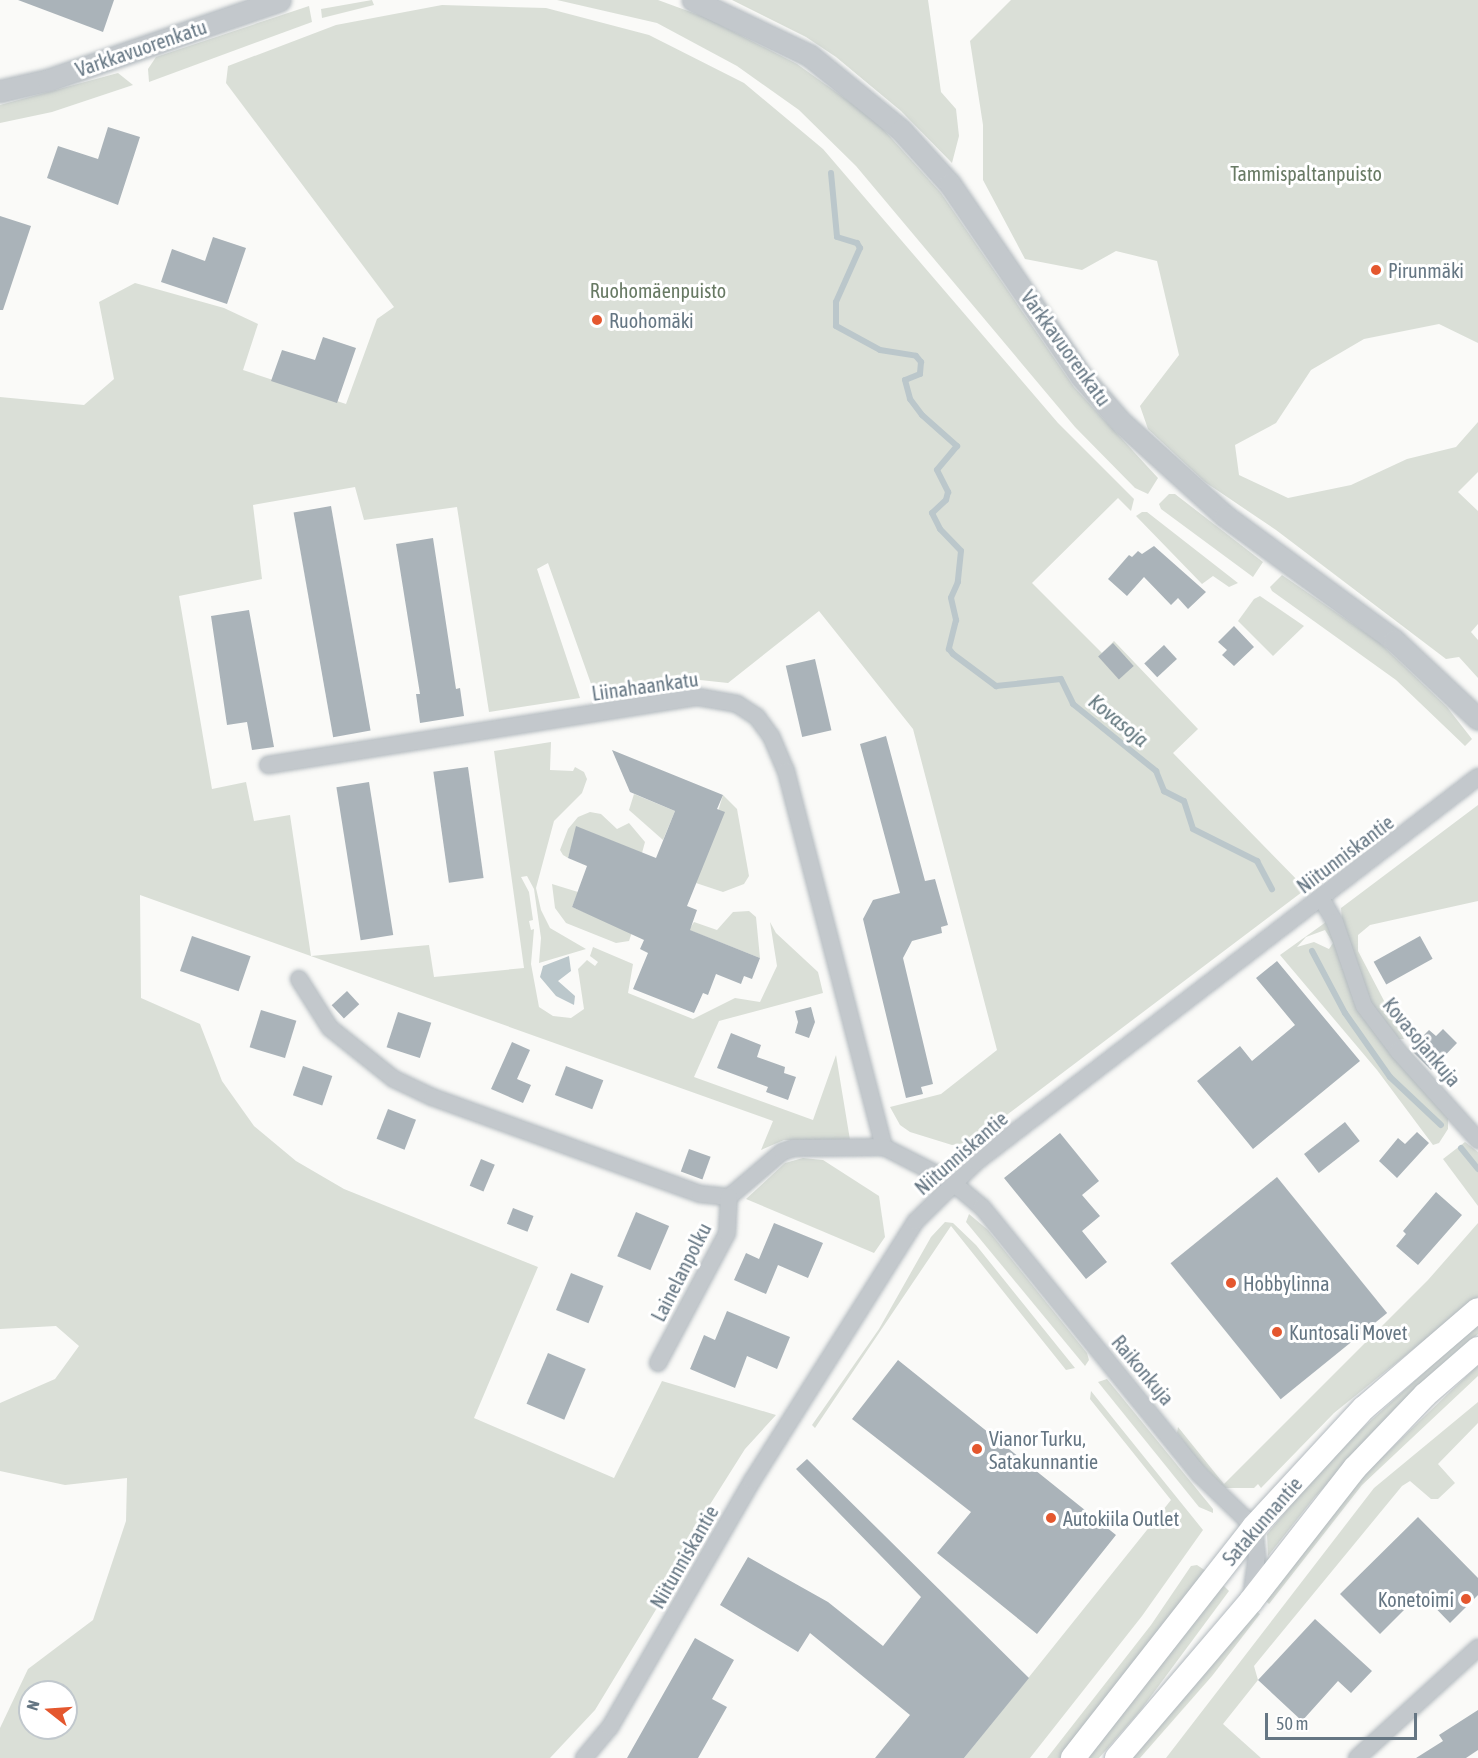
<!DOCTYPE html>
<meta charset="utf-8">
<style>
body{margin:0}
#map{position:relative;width:1478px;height:1758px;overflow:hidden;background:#fafaf8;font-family:"Asap Condensed",sans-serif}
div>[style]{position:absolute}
.green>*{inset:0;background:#dadfd7}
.water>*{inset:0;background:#bbc7cb}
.stream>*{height:6px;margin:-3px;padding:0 3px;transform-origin:3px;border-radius:3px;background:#bbc7cb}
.building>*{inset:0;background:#aab3b9;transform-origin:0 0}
.roads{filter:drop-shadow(0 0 2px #b3babf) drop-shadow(0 0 2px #b3babf)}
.minor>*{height:16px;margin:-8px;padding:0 8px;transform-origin:8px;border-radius:8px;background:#c3c8cc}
.tertiary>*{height:21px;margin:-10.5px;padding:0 10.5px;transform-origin:10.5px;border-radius:10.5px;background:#c3c8cc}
.secondary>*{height:24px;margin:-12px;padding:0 12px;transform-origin:12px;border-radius:12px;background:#fff}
.dots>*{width:16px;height:16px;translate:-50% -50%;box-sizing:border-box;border:3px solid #fff;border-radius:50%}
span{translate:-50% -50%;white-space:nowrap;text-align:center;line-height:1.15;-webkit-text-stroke:6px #fff;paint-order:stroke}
.street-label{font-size:20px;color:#657683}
.park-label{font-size:20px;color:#687a64}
.poi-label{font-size:20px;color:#657683}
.left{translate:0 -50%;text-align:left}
.right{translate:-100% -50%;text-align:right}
.water-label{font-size:21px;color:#60757c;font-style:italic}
.north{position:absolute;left:18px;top:1680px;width:60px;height:60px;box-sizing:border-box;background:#fff;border:2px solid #c1c8cd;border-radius:50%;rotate:287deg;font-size:16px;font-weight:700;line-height:24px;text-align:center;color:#657683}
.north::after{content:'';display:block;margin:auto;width:21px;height:27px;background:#e4572e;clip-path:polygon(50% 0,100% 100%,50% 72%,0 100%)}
.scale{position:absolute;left:1265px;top:1713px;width:152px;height:27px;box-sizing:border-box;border:3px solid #657683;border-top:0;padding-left:8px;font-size:18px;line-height:21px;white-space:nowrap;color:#657683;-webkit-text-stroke:4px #fff;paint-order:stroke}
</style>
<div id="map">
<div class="green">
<i style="clip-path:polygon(372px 0,374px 5px,322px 18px,321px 9px)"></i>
<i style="clip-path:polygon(557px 0,658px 0,707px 18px,797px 64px,875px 120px,941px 193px,1074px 387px,1158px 478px,1148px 494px,1135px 488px,1075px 427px,856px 166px,799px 110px,737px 66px,657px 23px)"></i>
<i style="clip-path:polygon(732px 0,928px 0,941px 92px,956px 109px,959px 136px,952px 163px,901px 111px,836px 57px,806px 37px)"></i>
<i style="clip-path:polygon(1011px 0,1478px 0,1478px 343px,1439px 324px,1364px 339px,1311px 370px,1276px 423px,1235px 445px,1239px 475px,1288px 498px,1351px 485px,1407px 459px,1456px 447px,1478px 422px,1478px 472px,1458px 492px,1478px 511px,1478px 624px,1471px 632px,1478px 640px,1478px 678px,1459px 657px,1446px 659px,1276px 530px,1205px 482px,1148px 429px,1140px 406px,1179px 355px,1157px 261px,1116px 251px,1082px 270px,1025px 259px,983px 180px,983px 125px,970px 41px)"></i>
<i style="clip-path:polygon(evenodd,442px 5px,546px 8px,649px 35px,744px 83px,823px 149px,1058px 423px,1134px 499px,1131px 511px,1118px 498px,1032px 583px,1102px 653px,1114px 641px,1198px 729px,1173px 753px,1306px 889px,971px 1142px,952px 1145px,910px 1132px,900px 1125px,890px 1107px,941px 1094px,997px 1050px,913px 729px,819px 611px,728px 683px,700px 680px,595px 695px,548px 563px,537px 569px,580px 698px,489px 712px,457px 507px,364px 520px,355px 487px,253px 505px,262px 579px,179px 596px,212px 789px,246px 782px,254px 821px,290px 815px,311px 956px,429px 945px,434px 977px,524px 968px,494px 751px,551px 742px,550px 770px,573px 771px,575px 767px,584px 772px,587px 779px,582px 793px,554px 821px,536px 888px,541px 910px,550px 928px,586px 949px,539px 963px,541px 938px,534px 889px,527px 876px,521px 877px,529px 892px,533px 920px,529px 921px,531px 930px,534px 929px,531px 964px,539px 1007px,553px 1016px,571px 1018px,584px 1009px,578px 969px,587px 960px,595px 966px,598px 962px,590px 956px,593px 947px,633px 964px,628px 993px,693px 1019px,735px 998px,760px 1002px,777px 966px,770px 922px,776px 933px,818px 972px,823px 993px,719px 1021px,694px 1077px,813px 1120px,836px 1055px,850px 1140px,784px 1140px,761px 1150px,773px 1121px,140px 895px,141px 998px,200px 1024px,222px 1081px,254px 1126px,296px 1161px,344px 1189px,538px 1267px,474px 1418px,614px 1478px,662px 1381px,776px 1415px,745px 1449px,709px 1506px,697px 1542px,595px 1710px,550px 1758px,0 1758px,0 1728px,28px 1669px,93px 1620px,126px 1521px,127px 1478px,65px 1485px,0 1471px,0 1403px,55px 1379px,79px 1346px,56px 1326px,0 1329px,0 397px,84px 405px,114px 379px,99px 302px,135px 283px,224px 308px,258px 324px,243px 370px,346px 404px,377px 319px,394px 307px,226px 83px,228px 66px,336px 25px,442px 5px,30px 1692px,66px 1692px,66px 1728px,30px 1728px,30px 1692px)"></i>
<i style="clip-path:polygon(309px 6px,312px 22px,149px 82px,148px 69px,156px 57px)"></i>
<i style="clip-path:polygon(118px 73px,133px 85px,52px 112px,0 123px,0 105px)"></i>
<i style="clip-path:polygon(1169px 494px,1175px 494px,1263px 562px,1253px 577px,1161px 509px,1159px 504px)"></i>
<i style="clip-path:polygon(1142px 512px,1147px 512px,1238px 583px,1229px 587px,1213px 576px,1202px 584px,1136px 516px)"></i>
<i style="clip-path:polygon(1282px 575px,1379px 642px,1447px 707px,1472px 739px,1465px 746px,1396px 680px,1272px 591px,1270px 587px)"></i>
<i style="clip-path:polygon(1260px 596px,1304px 626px,1273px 656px,1238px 621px,1254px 599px)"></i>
<i style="clip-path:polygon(634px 794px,675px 811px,663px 840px,629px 810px)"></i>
<i style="clip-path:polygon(723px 795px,737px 809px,749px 876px,744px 884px,723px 892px,696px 883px)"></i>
<i style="clip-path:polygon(1478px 805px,1478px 901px,1370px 925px,1358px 935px,1358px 951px,1404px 1039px,1397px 1039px,1373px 1008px,1342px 920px,1341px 908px)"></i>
<i style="clip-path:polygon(590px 812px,601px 814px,617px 829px,629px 823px,645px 842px,642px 853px,577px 827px,568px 858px,563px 855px,560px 850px,568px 829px,578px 817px)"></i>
<i style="clip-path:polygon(552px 884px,578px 892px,572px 907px,632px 932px,629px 941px,616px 943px,566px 923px,555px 908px)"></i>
<i style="clip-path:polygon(733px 912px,749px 911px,756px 917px,760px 958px,689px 930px,694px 922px,717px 930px)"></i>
<i style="clip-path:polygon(evenodd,1326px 922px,1355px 994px,1448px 1117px,1448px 1129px,1439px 1143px,1433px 1145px,1377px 1070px,1280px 955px,1326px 922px,1325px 930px,1333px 943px,1329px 949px,1314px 942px,1297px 947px,1306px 937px,1325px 930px)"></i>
<i style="clip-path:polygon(1465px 1142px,1478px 1152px,1478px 1206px,1443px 1159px)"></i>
<i style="clip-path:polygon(803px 1158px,823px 1160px,879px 1196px,885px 1237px,874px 1253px,746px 1199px,785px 1163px)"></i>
<i style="clip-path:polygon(969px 1214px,988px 1230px,1087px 1353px,1089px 1360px,1085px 1366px,966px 1222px)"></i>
<i style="clip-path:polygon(945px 1222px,953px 1223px,976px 1245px,1075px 1368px,1066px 1370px,951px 1226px,815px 1428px,812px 1425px,879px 1329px,931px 1237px)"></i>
<i style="clip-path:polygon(1478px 1223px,1478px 1297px,1334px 1413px,1261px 1488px,1258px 1484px,1254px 1488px,1225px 1488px,1198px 1461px,1177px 1433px,1178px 1427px,1224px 1484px,1428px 1280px)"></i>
<i style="clip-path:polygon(1478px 1324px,1478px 1334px,1420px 1385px,1314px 1498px,1268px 1556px,1267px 1534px,1306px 1487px,1356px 1434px)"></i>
<i style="clip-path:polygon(1478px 1365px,1478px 1376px,1362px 1485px,1269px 1604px,1265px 1600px,1356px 1482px)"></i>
<i style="clip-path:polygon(1107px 1379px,1213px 1509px,1213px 1513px,1199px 1507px,1098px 1382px)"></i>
<i style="clip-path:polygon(1091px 1391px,1203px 1530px,1142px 1616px,1030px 1758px,964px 1758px,1171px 1500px,1090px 1399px)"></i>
<i style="clip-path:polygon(1478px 1402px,1478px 1423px,1438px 1464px,1455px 1483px,1438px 1499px,1431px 1499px,1410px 1481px,1402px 1486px,1254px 1666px,1258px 1680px,1223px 1724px,1261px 1758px,1166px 1758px,1374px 1488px)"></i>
<i style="clip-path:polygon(1197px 1565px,1206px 1571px,1060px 1758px,1047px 1758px,1151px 1625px,1191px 1566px)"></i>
<i style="clip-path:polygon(1223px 1585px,1229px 1591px,1140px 1711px,1099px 1758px,1087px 1758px)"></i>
<i style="clip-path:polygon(1256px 1611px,1260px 1614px,1212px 1676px,1140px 1758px,1133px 1758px)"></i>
</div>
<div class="water">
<i style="clip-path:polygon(569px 956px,571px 971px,558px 981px,575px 996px,574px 1005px,556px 996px,540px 977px,543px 966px)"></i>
</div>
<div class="stream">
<i style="left:831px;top:173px;width:64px;rotate:84.6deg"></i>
<i style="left:837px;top:237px;width:21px;rotate:17deg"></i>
<i style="left:857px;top:243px;width:6px;rotate:59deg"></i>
<i style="left:860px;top:248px;width:59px;rotate:114deg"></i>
<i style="left:836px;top:302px;width:24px;rotate:90deg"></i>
<i style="left:836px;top:326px;width:50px;rotate:28.6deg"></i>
<i style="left:880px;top:350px;width:36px;rotate:9deg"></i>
<i style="left:916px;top:356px;width:8px;rotate:50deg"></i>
<i style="left:921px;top:362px;width:12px;rotate:95deg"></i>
<i style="left:920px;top:374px;width:16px;rotate:158deg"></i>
<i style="left:905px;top:380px;width:20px;rotate:75deg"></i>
<i style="left:910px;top:399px;width:20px;rotate:53deg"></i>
<i style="left:922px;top:415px;width:47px;rotate:41.5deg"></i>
<i style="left:957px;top:446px;width:31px;rotate:130deg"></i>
<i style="left:937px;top:470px;width:25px;rotate:63deg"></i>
<i style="left:948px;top:492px;width:8px;rotate:104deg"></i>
<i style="left:946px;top:500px;width:19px;rotate:137deg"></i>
<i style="left:932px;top:513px;width:18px;rotate:63deg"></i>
<i style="left:940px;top:529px;width:30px;rotate:46deg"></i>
<i style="left:961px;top:551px;width:31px;rotate:96deg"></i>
<i style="left:958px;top:582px;width:17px;rotate:114deg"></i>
<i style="left:951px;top:598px;width:23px;rotate:77deg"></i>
<i style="left:956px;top:620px;width:30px;rotate:104deg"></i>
<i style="left:949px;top:649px;width:6px;rotate:51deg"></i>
<i style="left:953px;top:654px;width:54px;rotate:36.7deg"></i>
<i style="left:996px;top:686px;width:65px;rotate:-6.1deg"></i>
<i style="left:1061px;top:679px;width:28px;rotate:64deg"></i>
<i style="left:1073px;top:704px;width:107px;rotate:38.9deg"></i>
<i style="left:1156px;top:771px;width:22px;rotate:68deg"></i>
<i style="left:1164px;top:791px;width:22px;rotate:27deg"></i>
<i style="left:1184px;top:801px;width:29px;rotate:72deg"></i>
<i style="left:1193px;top:829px;width:72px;rotate:26.6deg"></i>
<i style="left:1257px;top:861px;width:32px;rotate:62deg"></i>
<i style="left:1312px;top:951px;width:70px;rotate:62deg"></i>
<i style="left:1345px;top:1013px;width:78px;rotate:54.9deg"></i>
<i style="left:1390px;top:1077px;width:70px;rotate:43.3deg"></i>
<i style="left:1461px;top:1148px;width:27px;rotate:51deg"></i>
</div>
<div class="building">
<i style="clip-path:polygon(18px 0,114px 0,103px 32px)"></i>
<i style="clip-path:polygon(108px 127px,140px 137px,118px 205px,47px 178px,58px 146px,98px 159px)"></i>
<i style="clip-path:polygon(0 216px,31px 226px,3px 310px,0 310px)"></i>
<i style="clip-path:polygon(213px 237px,246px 248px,227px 304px,161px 282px,172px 249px,205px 261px)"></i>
<i style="clip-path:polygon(323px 337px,356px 348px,337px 403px,271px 381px,282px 350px,315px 360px)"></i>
<i style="left:331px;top:506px;width:228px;height:38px;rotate:80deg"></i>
<i style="clip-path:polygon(433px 538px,456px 689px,460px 688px,464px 716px,420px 723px,416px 694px,420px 694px,396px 544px)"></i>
<i style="clip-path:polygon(1154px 546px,1206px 592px,1188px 609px,1178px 598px,1171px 605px,1144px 577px,1127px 596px,1108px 579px,1129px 555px,1132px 557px,1138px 551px,1142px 554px)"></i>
<i style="clip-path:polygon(249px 610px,274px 747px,252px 750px,247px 722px,227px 725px,211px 616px)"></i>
<i style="clip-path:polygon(1234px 626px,1254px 647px,1234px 666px,1222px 655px,1227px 650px,1218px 642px)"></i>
<i style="left:1113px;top:643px;width:31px;height:20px;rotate:48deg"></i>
<i style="left:1164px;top:645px;width:19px;height:27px;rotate:47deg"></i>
<i style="left:815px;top:659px;width:73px;height:30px;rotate:77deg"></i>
<i style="clip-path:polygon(886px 736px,925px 881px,935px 879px,948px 925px,941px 927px,942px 933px,912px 941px,903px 958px,933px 1084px,921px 1087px,923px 1094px,906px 1098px,863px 919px,873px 900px,900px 893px,860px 744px)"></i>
<i style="clip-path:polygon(612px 750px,723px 795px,717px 809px,725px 812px,687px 906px,697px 910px,690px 930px,760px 958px,752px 979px,744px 976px,741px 984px,716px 974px,708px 995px,703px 993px,694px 1013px,633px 989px,648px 953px,640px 949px,644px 940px,572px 907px,587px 866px,568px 858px,576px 826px,656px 858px,675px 811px,630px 792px)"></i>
<i style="left:468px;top:767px;width:112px;height:35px;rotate:82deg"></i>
<i style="left:369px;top:782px;width:155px;height:33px;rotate:81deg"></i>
<i style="left:192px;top:936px;width:62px;height:37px;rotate:19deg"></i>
<i style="left:1420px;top:936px;width:26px;height:53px;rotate:61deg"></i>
<i style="clip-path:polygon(1277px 961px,1360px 1061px,1253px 1149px,1197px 1081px,1240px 1046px,1252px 1061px,1295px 1025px,1256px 978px)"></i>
<i style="left:347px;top:991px;width:18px;height:21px;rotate:47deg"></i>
<i style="clip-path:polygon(811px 1007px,815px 1022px,809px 1038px,795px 1033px,798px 1022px,795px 1011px)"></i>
<i style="left:261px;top:1010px;width:37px;height:39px;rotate:17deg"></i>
<i style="left:398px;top:1012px;width:35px;height:37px;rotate:18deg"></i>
<i style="clip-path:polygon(1443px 1029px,1457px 1043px,1431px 1070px,1410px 1049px,1429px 1030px,1436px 1036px)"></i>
<i style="clip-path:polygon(731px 1033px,761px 1045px,757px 1057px,785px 1067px,784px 1073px,796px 1077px,788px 1100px,766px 1092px,768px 1087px,717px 1068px)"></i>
<i style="clip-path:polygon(512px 1042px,530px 1050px,517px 1079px,531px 1085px,523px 1103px,491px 1089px)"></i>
<i style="left:303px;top:1066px;width:31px;height:31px;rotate:19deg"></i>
<i style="left:566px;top:1066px;width:40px;height:31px;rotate:21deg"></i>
<i style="left:388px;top:1109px;width:30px;height:32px;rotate:21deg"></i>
<i style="left:1345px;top:1122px;width:24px;height:52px;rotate:52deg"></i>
<i style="clip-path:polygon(1417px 1132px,1429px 1143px,1397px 1178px,1379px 1161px,1398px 1138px,1405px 1144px)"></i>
<i style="clip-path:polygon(1060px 1133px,1099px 1181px,1082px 1195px,1100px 1216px,1082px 1231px,1107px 1262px,1086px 1279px,1004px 1178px)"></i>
<i style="left:689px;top:1149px;width:23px;height:24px;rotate:20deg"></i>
<i style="left:481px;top:1159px;width:15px;height:29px;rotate:23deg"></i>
<i style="left:1277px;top:1177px;width:175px;height:137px;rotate:51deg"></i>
<i style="clip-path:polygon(1436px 1192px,1462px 1215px,1418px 1265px,1396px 1246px,1406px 1234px,1403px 1231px)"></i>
<i style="left:513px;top:1208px;width:22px;height:17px;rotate:21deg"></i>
<i style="left:636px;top:1212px;width:36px;height:48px;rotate:23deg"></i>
<i style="clip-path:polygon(774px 1223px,823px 1243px,808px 1278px,778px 1265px,766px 1294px,734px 1280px,746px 1253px,759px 1259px)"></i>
<i style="left:571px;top:1273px;width:35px;height:40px;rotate:22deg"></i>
<i style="clip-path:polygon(727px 1311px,790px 1337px,777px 1369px,747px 1356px,735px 1388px,690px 1369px,704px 1335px,715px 1340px)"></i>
<i style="left:548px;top:1353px;width:41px;height:55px;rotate:23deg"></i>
<i style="clip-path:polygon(898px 1360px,1116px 1535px,1037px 1634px,937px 1553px,971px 1512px,852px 1419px)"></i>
<i style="clip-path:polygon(807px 1459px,1029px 1678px,964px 1758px,875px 1758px,910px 1715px,810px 1633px,798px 1652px,720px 1605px,748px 1557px,828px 1602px,883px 1646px,921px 1597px,796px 1469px)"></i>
<i style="clip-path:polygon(1418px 1517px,1478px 1578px,1478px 1595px,1450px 1623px,1421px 1593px,1380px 1634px,1340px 1594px)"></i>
<i style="clip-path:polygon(1315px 1619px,1372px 1671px,1351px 1693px,1338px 1681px,1302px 1721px,1258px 1680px)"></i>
<i style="clip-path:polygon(695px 1638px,734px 1660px,712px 1699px,727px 1707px,698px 1758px,627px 1758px)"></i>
<i style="clip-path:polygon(1478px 1710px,1478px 1750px,1466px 1758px,1416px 1758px,1443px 1741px,1439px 1735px)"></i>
</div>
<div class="roads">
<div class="minor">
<i style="left:268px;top:765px;width:435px;rotate:-9deg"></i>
<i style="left:698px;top:697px;width:40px;rotate:10deg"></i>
<i style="left:737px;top:704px;width:24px;rotate:33deg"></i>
<i style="left:757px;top:717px;width:24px;rotate:54deg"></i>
<i style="left:771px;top:736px;width:38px;rotate:67deg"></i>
<i style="left:786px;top:771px;width:389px;rotate:75.4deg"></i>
<i style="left:884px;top:1147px;width:76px;rotate:27.2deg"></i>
<i style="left:952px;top:1182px;width:39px;rotate:40deg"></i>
<i style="left:982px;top:1207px;width:344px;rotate:50.9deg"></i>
<i style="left:1199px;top:1474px;width:76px;rotate:43.9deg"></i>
<i style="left:1254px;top:1527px;width:28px;rotate:84deg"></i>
<i style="left:1257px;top:1555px;width:42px;rotate:98.1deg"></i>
<i style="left:1321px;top:898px;width:28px;rotate:60deg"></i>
<i style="left:1335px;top:922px;width:89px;rotate:71deg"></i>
<i style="left:1364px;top:1006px;width:56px;rotate:52.9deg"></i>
<i style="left:1398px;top:1051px;width:120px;rotate:48deg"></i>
<i style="left:299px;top:979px;width:58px;rotate:57.7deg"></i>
<i style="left:330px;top:1028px;width:82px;rotate:38.6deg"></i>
<i style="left:394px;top:1079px;width:42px;rotate:25.3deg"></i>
<i style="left:432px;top:1097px;width:285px;rotate:19.9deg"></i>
<i style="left:700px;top:1194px;width:29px;rotate:6deg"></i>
<i style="left:729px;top:1197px;width:70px;rotate:-40.3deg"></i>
<i style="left:782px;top:1152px;width:12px;rotate:-20deg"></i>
<i style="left:793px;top:1148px;width:91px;rotate:-0.6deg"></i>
<i style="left:658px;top:1363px;width:147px;rotate:-62deg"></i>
<i style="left:727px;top:1233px;width:36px;rotate:-87deg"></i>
<i style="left:584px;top:1758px;width:40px;rotate:-50deg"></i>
<i style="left:610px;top:1727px;width:284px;rotate:-60deg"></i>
<i style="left:752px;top:1481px;width:307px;rotate:-57.8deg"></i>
<i style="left:916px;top:1221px;width:84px;rotate:-44.5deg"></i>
<i style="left:976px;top:1162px;width:633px;rotate:-37.49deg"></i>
<i style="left:1357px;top:1758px;width:164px;rotate:-42.3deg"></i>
</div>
<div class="tertiary">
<i style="left:693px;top:0;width:128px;rotate:25.4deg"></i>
<i style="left:809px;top:55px;width:119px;rotate:39.2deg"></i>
<i style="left:901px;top:130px;width:73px;rotate:47.8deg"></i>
<i style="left:950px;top:184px;width:232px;rotate:55.7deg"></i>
<i style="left:1081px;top:376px;width:61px;rotate:49deg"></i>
<i style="left:1121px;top:422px;width:140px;rotate:42.1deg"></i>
<i style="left:1225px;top:516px;width:210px;rotate:36.3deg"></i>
<i style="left:1394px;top:640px;width:115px;rotate:43.2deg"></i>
<i style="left:0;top:91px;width:49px;rotate:-12.9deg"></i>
<i style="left:48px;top:80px;width:245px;rotate:-19deg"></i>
</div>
<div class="secondary">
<i style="left:1073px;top:1758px;width:293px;rotate:-51.9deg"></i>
<i style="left:1254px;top:1527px;width:162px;rotate:-47.3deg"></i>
<i style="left:1364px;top:1408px;width:150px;rotate:-40.7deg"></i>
<i style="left:1117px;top:1758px;width:206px;rotate:-49.5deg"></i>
<i style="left:1251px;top:1601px;width:169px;rotate:-52deg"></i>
<i style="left:1355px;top:1468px;width:101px;rotate:-46.2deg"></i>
<i style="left:1425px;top:1395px;width:70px;rotate:-41deg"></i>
</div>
</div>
<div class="dots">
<i style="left:1376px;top:270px;background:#e4572e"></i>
<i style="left:597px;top:320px;background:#e4572e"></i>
<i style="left:1231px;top:1283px;background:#e4572e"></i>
<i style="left:1277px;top:1332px;background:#e4572e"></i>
<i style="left:977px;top:1449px;background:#e4572e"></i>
<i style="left:1051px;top:1518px;background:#e4572e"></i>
<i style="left:1466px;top:1599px;background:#e4572e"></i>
</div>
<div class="street-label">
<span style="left:141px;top:48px;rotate:-19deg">Varkkavuorenkatu</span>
<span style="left:1066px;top:348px;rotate:54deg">Varkkavuorenkatu</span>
<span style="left:645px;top:686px;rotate:-8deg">Liinahaankatu</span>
<span style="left:1345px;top:854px;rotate:-37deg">Niitunniskantie</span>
<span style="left:1422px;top:1042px;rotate:50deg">Kovasojankuja</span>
<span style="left:961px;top:1153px;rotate:-41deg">Niitunniskantie</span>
<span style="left:681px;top:1272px;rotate:-63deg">Lainelanpolku</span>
<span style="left:1143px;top:1370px;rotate:50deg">Raikonkuja</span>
<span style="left:1262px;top:1521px;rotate:-49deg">Satakunnantie</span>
<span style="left:684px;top:1557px;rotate:-60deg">Niitunniskantie</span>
</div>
<div class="park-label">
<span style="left:1306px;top:173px">Tammispaltanpuisto</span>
<span style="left:658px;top:290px">Ruohomäenpuisto</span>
</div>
<div class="poi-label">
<span class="left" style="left:1388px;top:270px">Pirunmäki</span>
<span class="left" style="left:609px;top:320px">Ruohomäki</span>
<span class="left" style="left:1243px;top:1283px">Hobbylinna</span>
<span class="left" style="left:1289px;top:1332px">Kuntosali Movet</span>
<span class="left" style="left:989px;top:1450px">Vianor Turku,<br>Satakunnantie</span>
<span class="left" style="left:1063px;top:1518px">Autokiila Outlet</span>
<span class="right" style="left:1454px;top:1599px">Konetoimi</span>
</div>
<div class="water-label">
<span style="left:1119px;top:720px;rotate:39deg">Kovasoja</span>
</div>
<div class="north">N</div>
<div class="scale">50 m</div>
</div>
